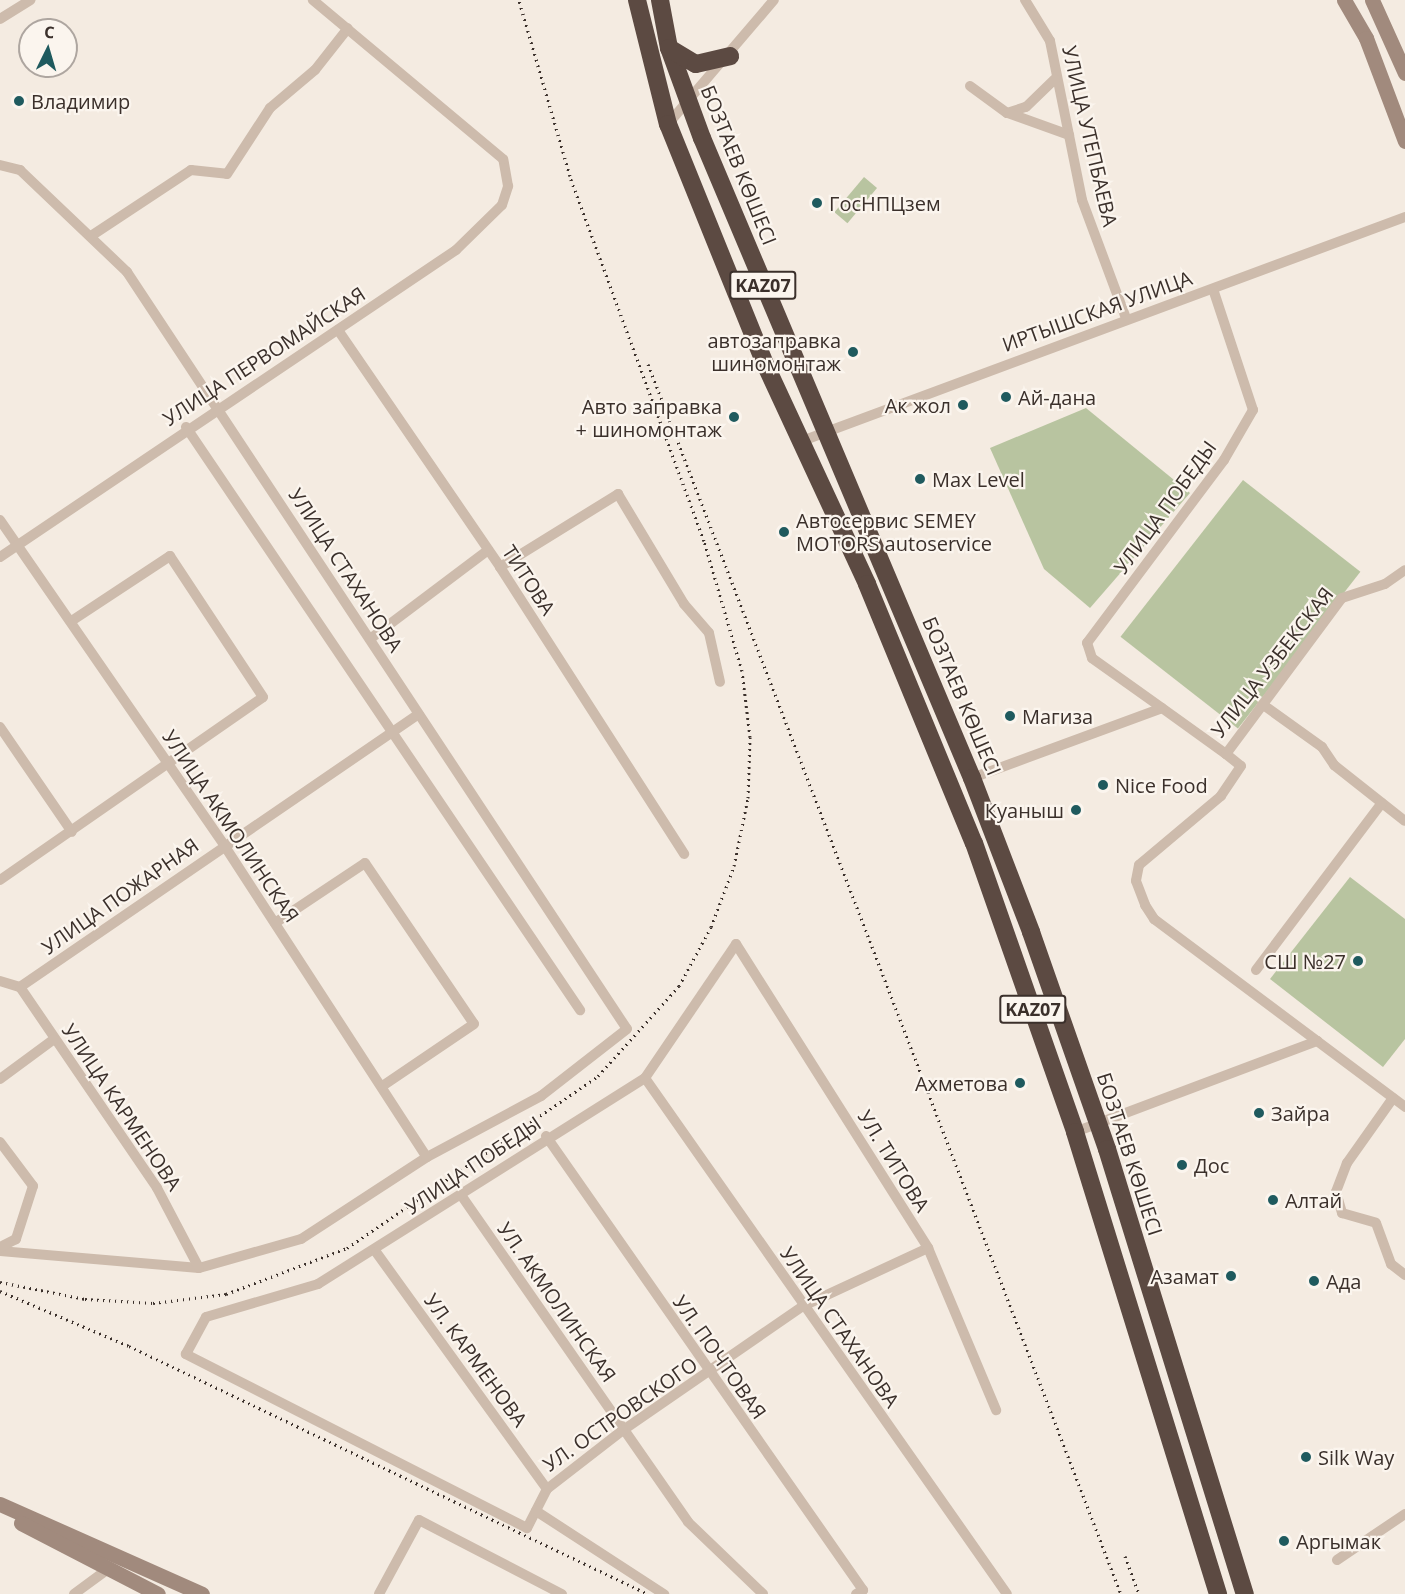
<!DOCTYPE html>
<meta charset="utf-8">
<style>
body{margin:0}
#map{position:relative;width:1405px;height:1594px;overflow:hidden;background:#f4ebe1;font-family:"Open Sans",sans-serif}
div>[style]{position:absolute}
.green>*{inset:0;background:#b8c4a0;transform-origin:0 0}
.street>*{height:10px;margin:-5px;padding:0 5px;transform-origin:5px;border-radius:5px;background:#cdbbac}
.secondary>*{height:15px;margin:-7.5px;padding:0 7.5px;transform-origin:7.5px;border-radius:7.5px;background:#a18a7d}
.highway>*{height:18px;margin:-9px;padding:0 9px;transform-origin:9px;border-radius:9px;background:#5c4a42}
.rail>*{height:3px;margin-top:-1.5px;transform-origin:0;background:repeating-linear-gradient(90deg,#3b302b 0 1.5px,transparent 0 6px)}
.dots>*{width:16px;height:16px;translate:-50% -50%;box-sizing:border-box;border:3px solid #fbf5ee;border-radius:50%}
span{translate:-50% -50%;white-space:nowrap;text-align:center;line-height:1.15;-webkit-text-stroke:4.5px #fbf5ee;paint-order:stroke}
.shield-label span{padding:2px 4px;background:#fbf5ee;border:2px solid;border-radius:4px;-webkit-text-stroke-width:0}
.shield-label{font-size:18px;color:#3b302b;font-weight:700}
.poi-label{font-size:20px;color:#3b302b}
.left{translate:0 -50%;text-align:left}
.right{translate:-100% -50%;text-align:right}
.street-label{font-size:20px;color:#3b302b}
.north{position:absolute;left:18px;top:18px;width:60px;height:60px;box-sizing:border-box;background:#fbf5ee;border:2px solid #aea6a0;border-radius:50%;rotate:5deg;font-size:16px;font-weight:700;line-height:24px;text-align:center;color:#3b302b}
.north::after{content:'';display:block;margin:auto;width:21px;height:27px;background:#1f5a5e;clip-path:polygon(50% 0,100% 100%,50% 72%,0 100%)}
</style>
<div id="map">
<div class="green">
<i style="left:864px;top:177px;width:17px;height:46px;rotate:40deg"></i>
<i style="clip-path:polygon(1086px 408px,1190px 493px,1090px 608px,1044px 569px,990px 448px)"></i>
<i style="left:1243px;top:480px;width:149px;height:199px;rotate:38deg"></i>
<i style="clip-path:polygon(1350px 877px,1405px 919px,1405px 1039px,1383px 1067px,1270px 979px)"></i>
</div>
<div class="street">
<i style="left:1025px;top:0;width:48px;rotate:58.6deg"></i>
<i style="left:1050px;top:41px;width:162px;rotate:78.6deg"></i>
<i style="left:1082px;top:200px;width:126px;rotate:69.6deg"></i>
<i style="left:0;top:19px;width:36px;rotate:-32deg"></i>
<i style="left:970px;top:86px;width:46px;rotate:36.1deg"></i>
<i style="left:1007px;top:113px;width:20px;rotate:-18deg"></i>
<i style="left:1026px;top:107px;width:40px;rotate:-44deg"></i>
<i style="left:1008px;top:113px;width:65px;rotate:19.8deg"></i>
<i style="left:668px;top:124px;width:163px;rotate:-49.5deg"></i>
<i style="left:0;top:165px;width:21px;rotate:14deg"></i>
<i style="left:20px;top:170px;width:148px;rotate:43.6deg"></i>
<i style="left:127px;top:272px;width:907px;rotate:56.56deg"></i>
<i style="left:627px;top:1029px;width:109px;rotate:142.1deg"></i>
<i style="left:541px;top:1096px;width:129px;rotate:151.8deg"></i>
<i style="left:427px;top:1157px;width:150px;rotate:146.9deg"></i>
<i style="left:301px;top:1239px;width:106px;rotate:164.1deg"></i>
<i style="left:199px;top:1268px;width:200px;rotate:-175.1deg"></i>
<i style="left:91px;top:236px;width:120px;rotate:-33.4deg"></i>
<i style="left:191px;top:170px;width:36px;rotate:6deg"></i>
<i style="left:227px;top:174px;width:79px;rotate:-56.9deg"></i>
<i style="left:270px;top:108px;width:59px;rotate:-40.2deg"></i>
<i style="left:315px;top:70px;width:53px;rotate:-51.8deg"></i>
<i style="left:338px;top:330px;width:287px;rotate:55.6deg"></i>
<i style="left:500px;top:567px;width:341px;rotate:57.3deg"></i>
<i style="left:186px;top:427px;width:704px;rotate:55.95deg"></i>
<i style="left:802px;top:441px;width:643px;rotate:-20.38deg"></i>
<i style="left:0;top:520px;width:395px;rotate:55.4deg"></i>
<i style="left:224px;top:845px;width:372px;rotate:57deg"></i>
<i style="left:0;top:557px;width:550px;rotate:-33.95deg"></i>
<i style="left:456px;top:250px;width:64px;rotate:-44.4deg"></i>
<i style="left:502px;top:205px;width:20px;rotate:-72deg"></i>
<i style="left:508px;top:186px;width:27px;rotate:-100deg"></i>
<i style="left:503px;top:159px;width:248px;rotate:-140.1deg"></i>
<i style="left:500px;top:567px;width:139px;rotate:-31.7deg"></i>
<i style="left:618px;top:494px;width:128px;rotate:59deg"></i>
<i style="left:684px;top:604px;width:38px;rotate:49deg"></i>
<i style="left:709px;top:633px;width:50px;rotate:77.3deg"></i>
<i style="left:370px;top:639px;width:148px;rotate:-37deg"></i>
<i style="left:1262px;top:704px;width:74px;rotate:35.6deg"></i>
<i style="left:1322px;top:747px;width:22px;rotate:56deg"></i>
<i style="left:1334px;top:765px;width:90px;rotate:38.3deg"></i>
<i style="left:1162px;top:708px;width:86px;rotate:-144.5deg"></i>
<i style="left:1092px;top:658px;width:16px;rotate:-108deg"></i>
<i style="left:1087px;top:643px;width:229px;rotate:-53.2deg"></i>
<i style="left:1224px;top:460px;width:58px;rotate:-59.9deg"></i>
<i style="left:1253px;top:410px;width:127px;rotate:-108.3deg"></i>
<i style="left:0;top:727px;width:127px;rotate:55.6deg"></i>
<i style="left:1226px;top:754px;width:19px;rotate:39deg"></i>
<i style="left:1241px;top:766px;width:36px;rotate:124deg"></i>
<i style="left:1221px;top:796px;width:107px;rotate:139.9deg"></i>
<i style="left:1139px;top:865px;width:16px;rotate:101deg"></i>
<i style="left:1136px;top:881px;width:26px;rotate:69deg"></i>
<i style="left:1145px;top:905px;width:17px;rotate:57deg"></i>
<i style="left:1154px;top:919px;width:314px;rotate:36.8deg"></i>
<i style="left:972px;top:778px;width:202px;rotate:-20.2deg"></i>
<i style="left:1162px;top:708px;width:79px;rotate:35.7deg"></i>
<i style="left:1226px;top:754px;width:194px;rotate:-53.4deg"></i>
<i style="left:1342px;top:598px;width:45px;rotate:-18deg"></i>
<i style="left:1385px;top:584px;width:24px;rotate:-35deg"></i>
<i style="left:0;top:880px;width:320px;rotate:-34.8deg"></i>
<i style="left:263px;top:697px;width:169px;rotate:-123.4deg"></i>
<i style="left:170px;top:556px;width:116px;rotate:146.6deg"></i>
<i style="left:275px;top:923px;width:108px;rotate:-33.7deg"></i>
<i style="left:365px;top:863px;width:194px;rotate:55.9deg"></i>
<i style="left:474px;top:1024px;width:109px;rotate:145.9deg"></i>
<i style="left:1256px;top:970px;width:209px;rotate:-53deg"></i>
<i style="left:0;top:981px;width:21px;rotate:17deg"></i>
<i style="left:20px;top:987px;width:243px;rotate:55.7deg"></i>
<i style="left:157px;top:1188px;width:90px;rotate:62.3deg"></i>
<i style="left:20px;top:987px;width:483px;rotate:-34.4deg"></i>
<i style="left:645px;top:1078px;width:630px;rotate:54.95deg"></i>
<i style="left:0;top:1079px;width:67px;rotate:-36.5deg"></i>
<i style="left:1393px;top:1098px;width:80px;rotate:125.3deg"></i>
<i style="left:1347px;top:1163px;width:31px;rotate:111deg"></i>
<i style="left:1336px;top:1192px;width:22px;rotate:74deg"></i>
<i style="left:1342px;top:1213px;width:35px;rotate:16deg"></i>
<i style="left:1376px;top:1223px;width:44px;rotate:69.9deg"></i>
<i style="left:1391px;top:1264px;width:18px;rotate:38deg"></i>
<i style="left:1075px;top:1132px;width:259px;rotate:-20.6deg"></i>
<i style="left:546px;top:1136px;width:554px;rotate:55.08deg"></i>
<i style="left:863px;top:1590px;width:8px;rotate:150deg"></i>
<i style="left:0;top:1142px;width:55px;rotate:53.1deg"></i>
<i style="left:33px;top:1186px;width:56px;rotate:107.8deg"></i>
<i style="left:16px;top:1239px;width:18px;rotate:153deg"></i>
<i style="left:461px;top:1195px;width:398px;rotate:55.2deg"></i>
<i style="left:688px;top:1522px;width:104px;rotate:43.8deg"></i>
<i style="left:928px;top:1248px;width:138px;rotate:155.1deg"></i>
<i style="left:803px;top:1306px;width:219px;rotate:145.4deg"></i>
<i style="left:623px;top:1430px;width:96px;rotate:142.2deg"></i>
<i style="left:547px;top:1489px;width:44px;rotate:117.1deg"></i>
<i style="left:527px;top:1528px;width:383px;rotate:-153deg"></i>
<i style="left:186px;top:1354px;width:42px;rotate:-61.6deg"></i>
<i style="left:206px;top:1317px;width:117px;rotate:-16.4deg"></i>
<i style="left:318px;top:1284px;width:386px;rotate:-32.2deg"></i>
<i style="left:645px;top:1078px;width:162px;rotate:-55.8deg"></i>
<i style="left:736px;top:944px;width:360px;rotate:57.7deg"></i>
<i style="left:928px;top:1248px;width:176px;rotate:67.2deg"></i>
<i style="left:376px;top:1252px;width:292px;rotate:54.2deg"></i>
<i style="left:536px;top:1511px;width:153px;rotate:33deg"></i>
<i style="left:1337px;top:1560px;width:82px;rotate:-34.1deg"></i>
<i style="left:74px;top:1594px;width:42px;rotate:-36.3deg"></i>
<i style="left:379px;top:1594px;width:84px;rotate:-61.6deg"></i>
<i style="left:419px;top:1520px;width:161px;rotate:27.4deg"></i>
</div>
<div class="secondary">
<i style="left:1344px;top:0;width:44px;rotate:59.9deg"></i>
<i style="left:1366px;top:38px;width:110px;rotate:69.3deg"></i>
<i style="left:1372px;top:0;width:80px;rotate:65.7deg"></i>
<i style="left:0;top:1504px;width:221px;rotate:24deg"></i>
<i style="left:21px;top:1523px;width:154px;rotate:27.4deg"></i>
</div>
<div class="highway">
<i style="left:637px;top:0;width:128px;rotate:76deg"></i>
<i style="left:668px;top:124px;width:261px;rotate:68deg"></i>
<i style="left:766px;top:366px;width:240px;rotate:65.1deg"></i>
<i style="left:867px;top:584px;width:280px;rotate:67.6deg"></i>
<i style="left:974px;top:843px;width:306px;rotate:70.7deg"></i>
<i style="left:1075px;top:1132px;width:484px;rotate:72.8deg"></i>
<i style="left:660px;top:0;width:49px;rotate:79.4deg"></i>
<i style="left:669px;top:48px;width:96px;rotate:69.9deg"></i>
<i style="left:702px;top:138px;width:695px;rotate:67.13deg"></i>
<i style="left:972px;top:778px;width:165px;rotate:69deg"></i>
<i style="left:1031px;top:932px;width:230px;rotate:70.7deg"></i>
<i style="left:1107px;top:1149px;width:466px;rotate:72.8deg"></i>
<i style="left:669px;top:48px;width:31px;rotate:31deg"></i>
<i style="left:696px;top:64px;width:35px;rotate:-13deg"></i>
</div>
<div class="rail">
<i style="left:648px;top:364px;width:1318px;rotate:68.97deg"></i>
<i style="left:0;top:1282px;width:87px;rotate:11.3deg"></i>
<i style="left:85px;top:1299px;width:68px;rotate:3.4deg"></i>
<i style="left:153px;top:1303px;width:74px;rotate:-7deg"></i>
<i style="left:226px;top:1294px;width:129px;rotate:-20.8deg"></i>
<i style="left:347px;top:1248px;width:304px;rotate:-34.4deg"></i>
<i style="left:598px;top:1076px;width:121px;rotate:-48deg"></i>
<i style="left:679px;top:986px;width:67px;rotate:-61.5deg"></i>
<i style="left:711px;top:927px;width:65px;rotate:-69.3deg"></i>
<i style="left:734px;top:866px;width:69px;rotate:-78.4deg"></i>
<i style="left:748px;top:798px;width:61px;rotate:-88.1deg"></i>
<i style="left:750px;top:737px;width:66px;rotate:-96.9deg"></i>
<i style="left:742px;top:671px;width:135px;rotate:-106.3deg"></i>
<i style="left:704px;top:541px;width:389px;rotate:-110.2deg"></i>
<i style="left:570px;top:176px;width:183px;rotate:-106.2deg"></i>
<i style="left:0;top:1291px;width:140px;rotate:23.1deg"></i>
<i style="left:129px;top:1346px;width:575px;rotate:25.54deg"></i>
<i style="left:1125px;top:1556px;width:40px;rotate:69.8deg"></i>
</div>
<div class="dots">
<i style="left:19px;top:101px;background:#1f5a5e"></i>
<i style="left:817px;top:203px;background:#1f5a5e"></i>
<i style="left:853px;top:352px;background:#1f5a5e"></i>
<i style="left:1006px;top:397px;background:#1f5a5e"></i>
<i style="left:963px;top:405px;background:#1f5a5e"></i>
<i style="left:734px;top:417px;background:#1f5a5e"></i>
<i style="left:920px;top:479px;background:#1f5a5e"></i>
<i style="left:784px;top:532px;background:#1f5a5e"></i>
<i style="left:1010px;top:716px;background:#1f5a5e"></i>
<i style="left:1103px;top:785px;background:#1f5a5e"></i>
<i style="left:1076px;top:810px;background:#1f5a5e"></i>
<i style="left:1358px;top:961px;background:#1f5a5e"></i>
<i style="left:1020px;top:1083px;background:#1f5a5e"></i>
<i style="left:1259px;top:1113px;background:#1f5a5e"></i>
<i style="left:1182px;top:1165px;background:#1f5a5e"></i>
<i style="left:1273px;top:1200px;background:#1f5a5e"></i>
<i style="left:1231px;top:1276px;background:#1f5a5e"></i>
<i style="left:1314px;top:1281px;background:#1f5a5e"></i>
<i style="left:1306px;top:1457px;background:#1f5a5e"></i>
<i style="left:1284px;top:1541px;background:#1f5a5e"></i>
</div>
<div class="shield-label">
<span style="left:763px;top:285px">KAZ07</span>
<span style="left:1033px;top:1009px">KAZ07</span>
</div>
<div class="poi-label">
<span class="left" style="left:31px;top:101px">Владимир</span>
<span class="left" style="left:829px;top:203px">ГосНПЦзем</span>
<span class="right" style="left:841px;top:352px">автозаправка<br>шиномонтаж</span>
<span class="left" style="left:1018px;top:397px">Ай-дана</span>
<span class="right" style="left:951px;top:405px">Ак жол</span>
<span class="right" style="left:722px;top:418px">Авто заправка<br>+ шиномонтаж</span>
<span class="left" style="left:932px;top:479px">Max Level</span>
<span class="left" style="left:796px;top:532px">Автосервис SEMEY<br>MOTORS autoservice</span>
<span class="left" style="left:1022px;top:716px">Магиза</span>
<span class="left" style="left:1115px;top:785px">Nice Food</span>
<span class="right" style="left:1064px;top:810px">Куаныш</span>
<span class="right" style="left:1346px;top:961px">СШ №27</span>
<span class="right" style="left:1008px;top:1083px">Ахметова</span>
<span class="left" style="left:1271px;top:1113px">Зайра</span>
<span class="left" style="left:1194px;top:1165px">Дос</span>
<span class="left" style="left:1285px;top:1200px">Алтай</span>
<span class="right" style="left:1219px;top:1276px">Азамат</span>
<span class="left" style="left:1326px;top:1281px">Ада</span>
<span class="left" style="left:1318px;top:1457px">Silk Way</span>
<span class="left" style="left:1296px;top:1541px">Аргымак</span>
</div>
<div class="street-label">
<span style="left:1090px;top:136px;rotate:77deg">УЛИЦА УТЕПБАЕВА</span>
<span style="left:739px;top:165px;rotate:68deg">БОЗТАЕВ КӨШЕСІ</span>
<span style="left:1097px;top:311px;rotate:-20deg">ИРТЫШСКАЯ УЛИЦА</span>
<span style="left:264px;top:356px;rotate:-33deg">УЛИЦА ПЕРВОМАЙСКАЯ</span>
<span style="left:1165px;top:507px;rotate:-54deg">УЛИЦА ПОБЕДЫ</span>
<span style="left:346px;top:570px;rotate:57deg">УЛИЦА СТАХАНОВА</span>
<span style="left:529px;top:580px;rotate:57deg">ТИТОВА</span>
<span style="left:1272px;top:662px;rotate:-52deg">УЛИЦА УЗБЕКСКАЯ</span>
<span style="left:962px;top:696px;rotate:67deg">БОЗТАЕВ КӨШЕСІ</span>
<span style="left:231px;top:826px;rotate:56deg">УЛИЦА АКМОЛИНСКАЯ</span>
<span style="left:120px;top:896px;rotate:-35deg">УЛИЦА ПОЖАРНАЯ</span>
<span style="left:122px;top:1107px;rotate:56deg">УЛИЦА КАРМЕНОВА</span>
<span style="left:1130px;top:1154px;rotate:72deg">БОЗТАЕВ КӨШЕСІ</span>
<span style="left:894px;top:1161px;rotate:58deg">УЛ. ТИТОВА</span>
<span style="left:473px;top:1165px;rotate:-34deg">УЛИЦА ПОБЕДЫ</span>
<span style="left:557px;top:1302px;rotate:55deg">УЛ. АКМОЛИНСКАЯ</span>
<span style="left:840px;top:1327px;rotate:55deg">УЛИЦА СТАХАНОВА</span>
<span style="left:720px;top:1357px;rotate:55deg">УЛ. ПОЧТОВАЯ</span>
<span style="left:476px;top:1360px;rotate:54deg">УЛ. КАРМЕНОВА</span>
<span style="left:620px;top:1414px;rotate:-35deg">УЛ. ОСТРОВСКОГО</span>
</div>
<div class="north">С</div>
</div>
